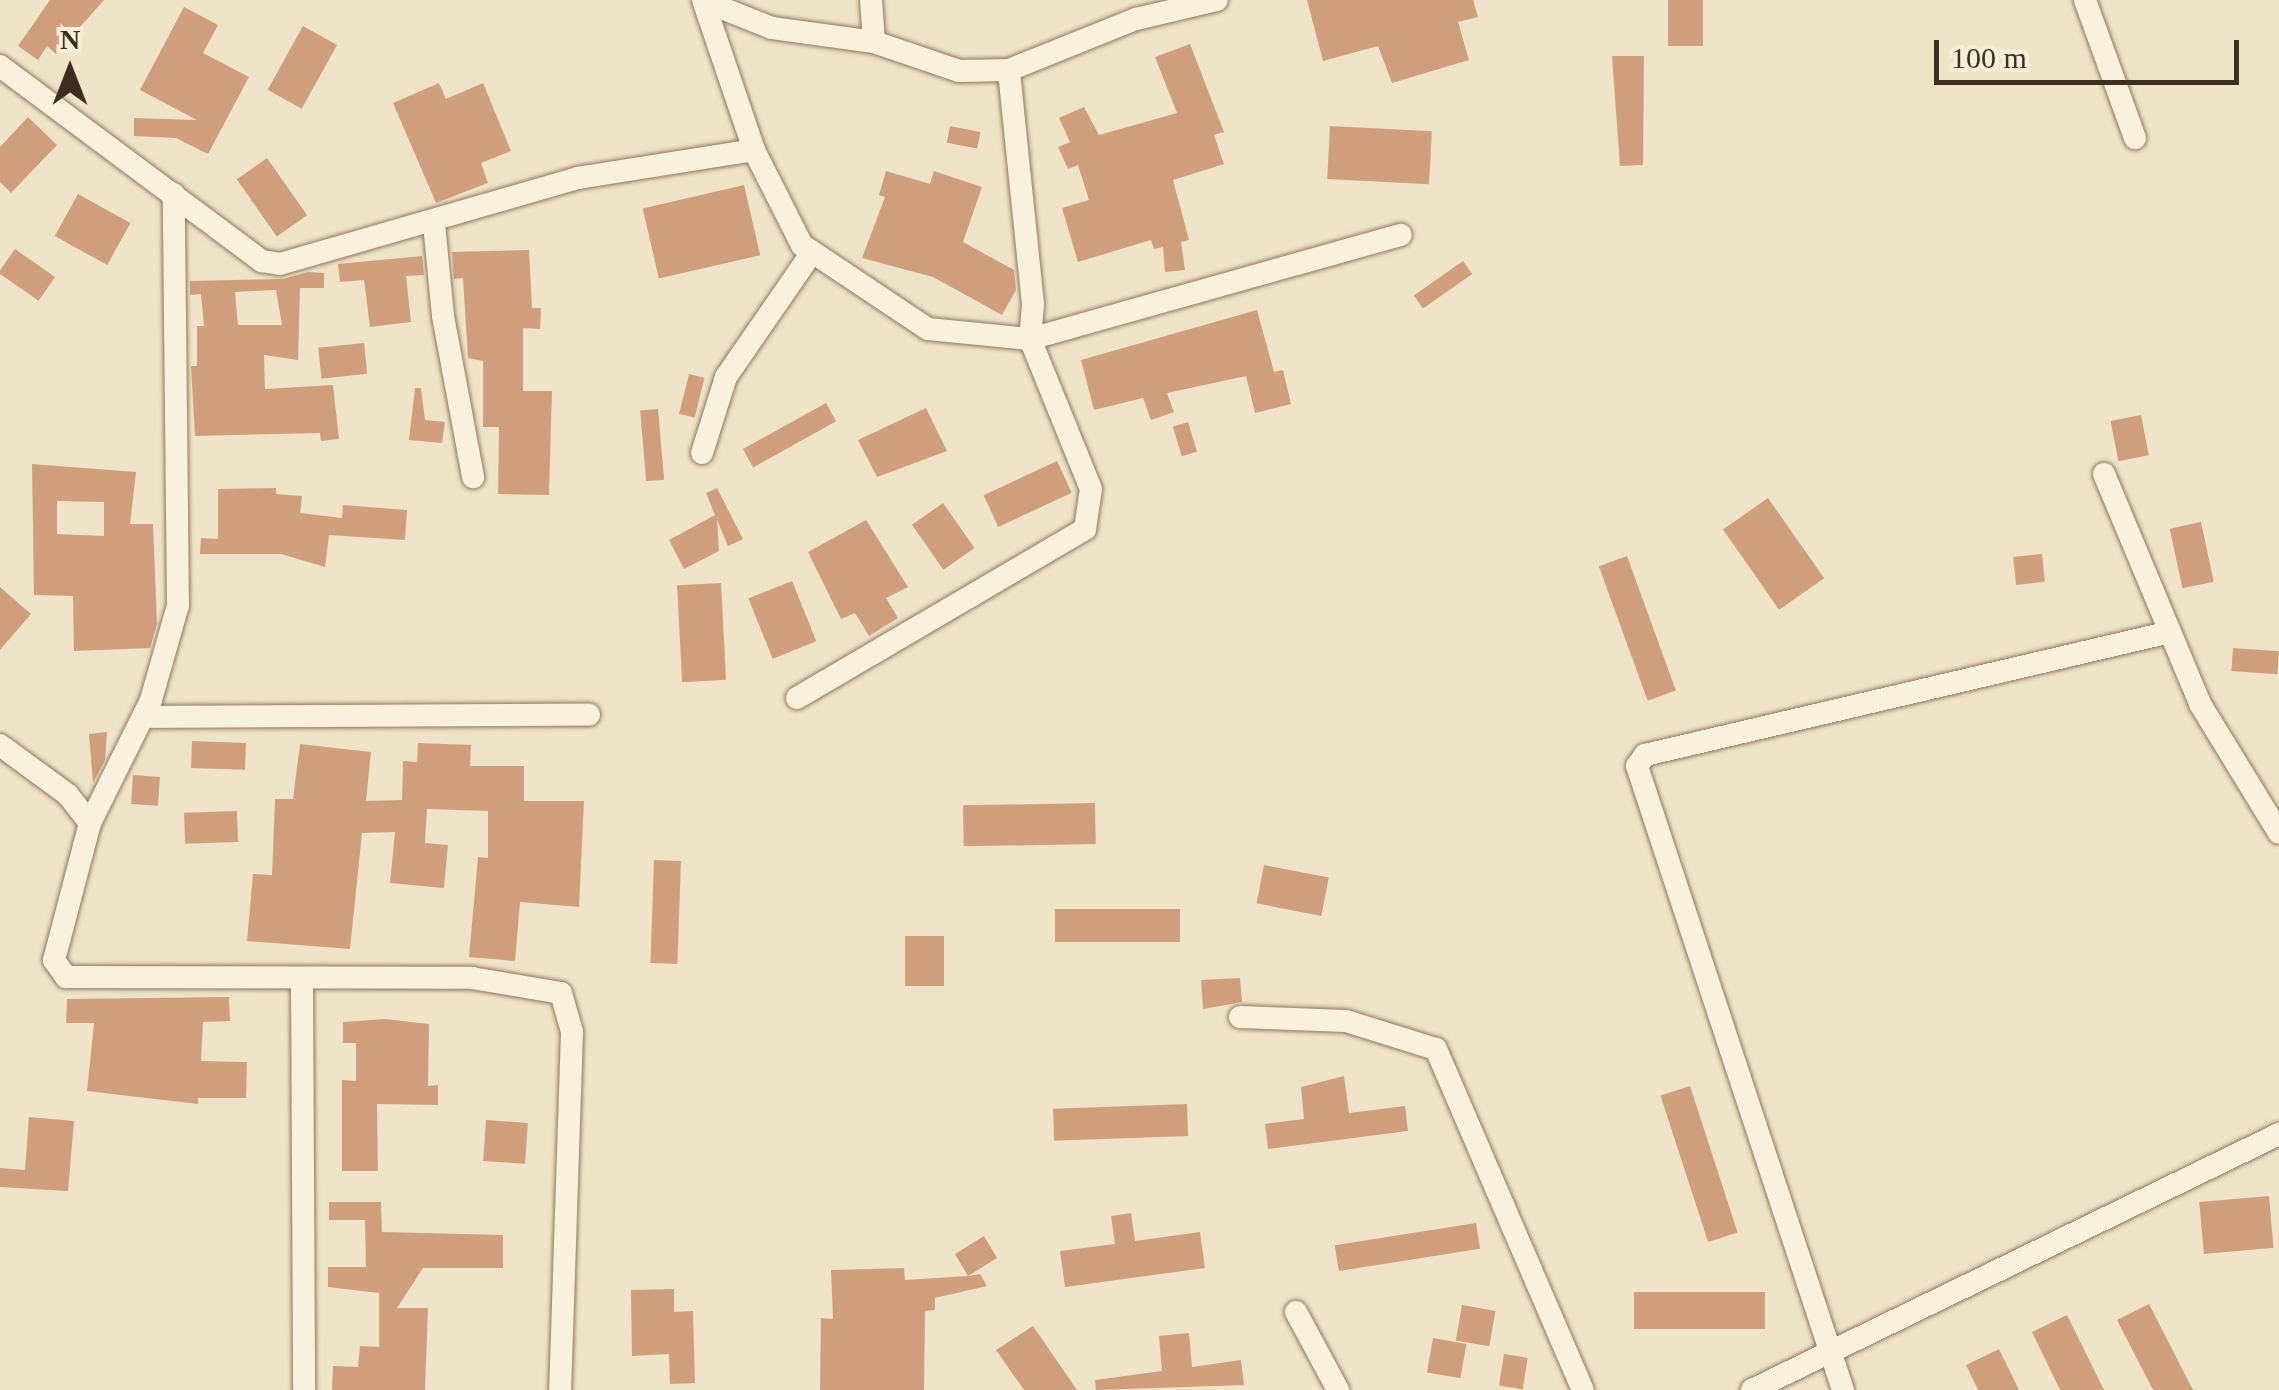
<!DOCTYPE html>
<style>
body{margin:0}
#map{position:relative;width:2279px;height:1390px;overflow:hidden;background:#f0e4c8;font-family:Georgia,serif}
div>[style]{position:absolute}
.building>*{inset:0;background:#cf9f7d;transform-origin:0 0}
.roads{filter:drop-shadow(0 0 2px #8d765c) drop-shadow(0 0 2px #8d765c)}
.minor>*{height:22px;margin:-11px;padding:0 11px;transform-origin:11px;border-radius:11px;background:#faf1dc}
span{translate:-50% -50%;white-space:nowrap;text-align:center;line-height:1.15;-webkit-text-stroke:9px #f7eed8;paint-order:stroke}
.north{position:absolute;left:20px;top:20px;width:100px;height:100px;-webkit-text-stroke:8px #f7eed8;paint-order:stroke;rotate:0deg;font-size:28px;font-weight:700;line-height:40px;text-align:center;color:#3d2e20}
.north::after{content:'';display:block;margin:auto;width:35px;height:45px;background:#3d2e20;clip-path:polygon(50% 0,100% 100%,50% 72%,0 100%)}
.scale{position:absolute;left:1934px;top:40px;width:305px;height:45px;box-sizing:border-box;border:5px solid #3d2e20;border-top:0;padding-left:12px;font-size:30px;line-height:35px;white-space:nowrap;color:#3d2e20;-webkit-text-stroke:8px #f7eed8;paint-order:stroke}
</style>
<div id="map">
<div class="building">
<i style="clip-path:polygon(50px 0,104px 0,56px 54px,47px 46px,38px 60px,18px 46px)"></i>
<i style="clip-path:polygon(1307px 0,1473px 0,1478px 17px,1458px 22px,1469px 60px,1392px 83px,1378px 46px,1323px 61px)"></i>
<i style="left:1668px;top:0;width:35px;height:46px"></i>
<i style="clip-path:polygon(184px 7px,218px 25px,203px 53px,249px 77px,208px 154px,176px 138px,134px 136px,134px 118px,197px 120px,140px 90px)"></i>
<i style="left:303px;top:26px;width:39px;height:73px;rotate:29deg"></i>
<i style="clip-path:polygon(1190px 44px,1224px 132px,1214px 135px,1224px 164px,1173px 180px,1189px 240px,1181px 242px,1185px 270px,1165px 272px,1163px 247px,1154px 249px,1151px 240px,1078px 262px,1062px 208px,1089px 200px,1078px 165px,1068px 169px,1058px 147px,1070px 142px,1059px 118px,1084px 107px,1099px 135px,1177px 113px,1155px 57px)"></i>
<i style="clip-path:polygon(1612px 56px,1644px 56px,1643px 165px,1620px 166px)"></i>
<i style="clip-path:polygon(439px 83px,446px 99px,483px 83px,511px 151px,481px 163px,488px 183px,436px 203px,393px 103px)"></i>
<i style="clip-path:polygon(28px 117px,57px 145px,11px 193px,0 182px,0 147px)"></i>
<i style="left:950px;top:126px;width:31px;height:17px;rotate:11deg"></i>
<i style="left:1330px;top:126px;width:102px;height:53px;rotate:3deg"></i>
<i style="left:267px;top:158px;width:70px;height:37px;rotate:55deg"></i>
<i style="clip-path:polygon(886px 171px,930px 184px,934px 171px,982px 187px,963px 242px,1014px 270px,1016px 290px,1002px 315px,933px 277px,862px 258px,885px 197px,879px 195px)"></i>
<i style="left:744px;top:185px;width:72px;height:104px;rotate:77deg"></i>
<i style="left:78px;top:194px;width:60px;height:48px;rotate:29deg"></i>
<i style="left:15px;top:249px;width:49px;height:29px;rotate:35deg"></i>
<i style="clip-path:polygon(529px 250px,532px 308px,541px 308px,540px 329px,523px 328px,523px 391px,552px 391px,549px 495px,498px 494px,499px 427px,483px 427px,483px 361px,468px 358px,463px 278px,454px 279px,452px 252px)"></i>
<i style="clip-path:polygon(422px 256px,424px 275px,406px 276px,411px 322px,370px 327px,364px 280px,340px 282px,338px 264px)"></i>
<i style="left:1463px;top:261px;width:16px;height:60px;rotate:55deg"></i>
<i style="clip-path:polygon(evenodd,308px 272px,324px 273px,324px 288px,300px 288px,298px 360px,264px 355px,265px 389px,333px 385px,339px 439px,321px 441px,320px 433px,195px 436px,191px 366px,197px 366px,197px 326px,204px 326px,201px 294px,190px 295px,190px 281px,283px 279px,308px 272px,276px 290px,282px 325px,238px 325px,235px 292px,276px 290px)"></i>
<i style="clip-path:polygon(1257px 310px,1274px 372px,1283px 370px,1291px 404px,1255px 413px,1246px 376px,1167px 393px,1174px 412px,1151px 420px,1143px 398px,1094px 410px,1081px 360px)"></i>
<i style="left:364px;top:343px;width:31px;height:46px;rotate:84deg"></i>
<i style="left:689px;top:374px;width:16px;height:41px;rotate:14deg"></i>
<i style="clip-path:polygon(415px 388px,421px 388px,425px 420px,445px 422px,442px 443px,409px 440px)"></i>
<i style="left:826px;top:403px;width:21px;height:95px;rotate:61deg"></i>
<i style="clip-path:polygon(926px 408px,947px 451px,877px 477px,858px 440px)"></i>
<i style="left:658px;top:409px;width:71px;height:18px;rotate:85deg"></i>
<i style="left:2141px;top:415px;width:41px;height:31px;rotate:79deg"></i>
<i style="left:1188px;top:422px;width:31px;height:16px;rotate:73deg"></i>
<i style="left:1057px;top:461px;width:35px;height:81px;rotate:65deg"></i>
<i style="clip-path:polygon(evenodd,32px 464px,136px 472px,130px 524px,153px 524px,157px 624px,150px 648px,74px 651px,73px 596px,34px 595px,32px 464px,57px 501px,104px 502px,104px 536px,57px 534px,57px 501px)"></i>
<i style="clip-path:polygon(276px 488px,276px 494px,302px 496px,300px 513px,342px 518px,343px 505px,407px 510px,405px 540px,329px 535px,325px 567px,281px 554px,200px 554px,201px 538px,218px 539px,218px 489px)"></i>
<i style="clip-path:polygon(717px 488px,743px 539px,728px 546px,717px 520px,719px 551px,684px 569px,669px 540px,715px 515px,706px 493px)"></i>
<i style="left:1768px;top:498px;width:98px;height:55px;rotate:55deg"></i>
<i style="left:943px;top:503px;width:55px;height:38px;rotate:55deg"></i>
<i style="clip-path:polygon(866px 520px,908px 587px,886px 598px,898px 618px,869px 636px,855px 613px,841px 619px,808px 552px)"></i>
<i style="left:2201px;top:522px;width:61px;height:32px;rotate:78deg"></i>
<i style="left:2042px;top:554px;width:28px;height:29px;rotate:84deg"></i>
<i style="left:1627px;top:556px;width:143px;height:30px;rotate:70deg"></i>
<i style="left:792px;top:581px;width:65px;height:47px;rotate:68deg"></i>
<i style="left:721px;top:583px;width:97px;height:44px;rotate:87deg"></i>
<i style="clip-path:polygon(0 587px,31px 614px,0 650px)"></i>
<i style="left:2233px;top:648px;width:46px;height:23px;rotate:4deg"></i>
<i style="clip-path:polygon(107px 732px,105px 760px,93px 783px,89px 734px)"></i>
<i style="left:192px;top:741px;width:54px;height:27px;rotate:2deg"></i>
<i style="clip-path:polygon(418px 743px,471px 745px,470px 766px,524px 766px,524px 801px,584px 801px,579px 907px,520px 902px,515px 961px,469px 957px,478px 857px,488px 858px,488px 811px,427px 809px,425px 843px,448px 845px,444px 888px,390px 883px,395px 832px,362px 833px,350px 949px,247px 941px,253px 874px,272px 875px,275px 799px,293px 799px,300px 744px,371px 752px,366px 801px,402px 800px,403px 761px,417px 762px)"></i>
<i style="left:133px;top:775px;width:27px;height:29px;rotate:4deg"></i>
<i style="left:1095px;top:803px;width:41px;height:132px;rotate:89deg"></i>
<i style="left:237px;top:811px;width:31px;height:53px;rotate:88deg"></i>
<i style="left:654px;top:860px;width:27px;height:103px;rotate:2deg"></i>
<i style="left:1264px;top:865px;width:66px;height:39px;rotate:11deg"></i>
<i style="left:1180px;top:909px;width:33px;height:125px;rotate:90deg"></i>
<i style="left:905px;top:936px;width:39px;height:50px"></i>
<i style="clip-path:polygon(1240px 978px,1242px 1002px,1203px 1009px,1201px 980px)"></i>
<i style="clip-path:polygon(229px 997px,230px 1021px,203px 1022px,201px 1061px,247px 1062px,246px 1098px,198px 1098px,198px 1104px,87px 1091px,94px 1023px,66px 1023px,67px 999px)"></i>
<i style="clip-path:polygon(385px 1019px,429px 1024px,428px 1086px,438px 1085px,438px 1105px,377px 1104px,378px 1171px,342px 1171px,342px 1080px,356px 1081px,356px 1043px,343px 1043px,343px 1022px)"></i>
<i style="clip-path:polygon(1344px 1076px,1349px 1113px,1405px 1106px,1408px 1131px,1268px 1149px,1265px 1124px,1304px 1119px,1301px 1087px)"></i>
<i style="left:1690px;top:1086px;width:154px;height:31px;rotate:72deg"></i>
<i style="left:1187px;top:1104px;width:32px;height:134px;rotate:88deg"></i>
<i style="clip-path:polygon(29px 1117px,74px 1121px,68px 1191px,0 1187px,0 1168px,25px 1170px)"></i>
<i style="left:486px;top:1120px;width:42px;height:41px;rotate:4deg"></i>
<i style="left:2269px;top:1196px;width:52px;height:70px;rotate:85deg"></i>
<i style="clip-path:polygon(329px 1202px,381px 1202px,382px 1232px,503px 1235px,503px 1268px,423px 1268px,397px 1308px,428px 1308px,425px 1390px,332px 1390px,333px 1366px,358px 1367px,360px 1346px,379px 1347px,379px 1293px,328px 1287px,328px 1267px,366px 1267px,365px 1220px,329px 1220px)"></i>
<i style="clip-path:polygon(1131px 1213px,1135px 1241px,1200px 1232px,1205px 1268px,1065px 1287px,1060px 1251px,1115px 1244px,1111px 1216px)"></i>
<i style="left:1476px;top:1223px;width:26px;height:143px;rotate:81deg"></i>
<i style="clip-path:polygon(984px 1236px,997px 1258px,968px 1276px,980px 1274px,987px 1286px,935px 1298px,935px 1310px,925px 1311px,924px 1390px,820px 1390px,821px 1318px,833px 1319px,831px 1270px,904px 1268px,905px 1280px,968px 1276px,955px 1254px)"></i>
<i style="clip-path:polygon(674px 1289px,674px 1312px,693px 1311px,695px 1383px,670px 1384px,669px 1354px,632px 1356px,631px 1290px)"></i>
<i style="left:1634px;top:1292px;width:131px;height:37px"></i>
<i style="clip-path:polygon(2149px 1304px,2193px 1390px,2153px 1390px,2117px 1320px)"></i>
<i style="left:1462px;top:1305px;width:34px;height:36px;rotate:10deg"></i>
<i style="clip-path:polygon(2067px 1315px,2104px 1390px,2060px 1390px,2032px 1332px)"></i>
<i style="clip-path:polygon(1033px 1326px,1077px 1390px,1024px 1390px,996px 1350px)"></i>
<i style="clip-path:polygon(1189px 1333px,1192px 1367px,1241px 1360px,1244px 1385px,1096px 1390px,1095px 1380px,1162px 1371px,1159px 1336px)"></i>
<i style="left:1433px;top:1338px;width:34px;height:35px;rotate:10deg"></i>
<i style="clip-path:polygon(1999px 1349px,2019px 1390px,1978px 1390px,1966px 1365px)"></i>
<i style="left:1504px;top:1354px;width:24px;height:32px;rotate:9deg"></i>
</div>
<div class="roads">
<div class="minor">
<i style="left:703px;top:0;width:158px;rotate:71.2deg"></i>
<i style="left:754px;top:150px;width:106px;rotate:63.2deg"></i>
<i style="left:802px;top:245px;width:151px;rotate:33.7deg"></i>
<i style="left:928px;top:329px;width:102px;rotate:5.6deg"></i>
<i style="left:1030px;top:339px;width:385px;rotate:-15.7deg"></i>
<i style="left:871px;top:0;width:42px;rotate:85.9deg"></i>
<i style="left:2085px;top:0;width:147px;rotate:70.1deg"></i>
<i style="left:704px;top:1px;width:73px;rotate:21.7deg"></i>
<i style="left:772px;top:28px;width:103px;rotate:7.8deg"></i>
<i style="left:874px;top:42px;width:90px;rotate:18.8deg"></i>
<i style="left:959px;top:71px;width:50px;rotate:-1.1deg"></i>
<i style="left:1009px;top:70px;width:137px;rotate:-21.9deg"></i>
<i style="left:1136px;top:19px;width:83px;rotate:-13.2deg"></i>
<i style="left:0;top:66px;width:327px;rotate:36.7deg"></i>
<i style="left:262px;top:261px;width:18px;rotate:9deg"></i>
<i style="left:280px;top:264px;width:310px;rotate:-16.1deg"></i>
<i style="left:578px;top:178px;width:178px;rotate:-9deg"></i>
<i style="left:434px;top:224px;width:92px;rotate:84.4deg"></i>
<i style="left:443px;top:316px;width:164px;rotate:79.4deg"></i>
<i style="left:702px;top:453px;width:80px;rotate:-72.5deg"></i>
<i style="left:726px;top:377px;width:150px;rotate:-55.4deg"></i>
<i style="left:2104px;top:474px;width:249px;rotate:67.3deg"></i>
<i style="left:2200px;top:704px;width:151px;rotate:58.5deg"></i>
<i style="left:797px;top:698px;width:334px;rotate:-30.4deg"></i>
<i style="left:1085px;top:529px;width:40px;rotate:-81.5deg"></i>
<i style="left:1091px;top:489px;width:162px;rotate:-112.1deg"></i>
<i style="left:1030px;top:339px;width:35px;rotate:-85deg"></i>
<i style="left:1033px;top:304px;width:235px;rotate:-95.9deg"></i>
<i style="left:144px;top:717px;width:445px;rotate:-0.3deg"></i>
<i style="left:0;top:745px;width:84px;rotate:36.3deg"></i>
<i style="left:68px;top:795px;width:36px;rotate:52deg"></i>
<i style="left:90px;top:823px;width:142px;rotate:104.7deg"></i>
<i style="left:54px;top:960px;width:21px;rotate:55deg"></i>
<i style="left:66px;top:977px;width:406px;rotate:0.1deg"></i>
<i style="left:472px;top:978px;width:90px;rotate:9.6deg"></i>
<i style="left:561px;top:993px;width:41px;rotate:74.2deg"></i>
<i style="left:572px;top:1032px;width:358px;rotate:91.9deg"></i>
<i style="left:90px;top:823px;width:137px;rotate:-63.6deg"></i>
<i style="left:151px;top:700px;width:99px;rotate:-74.1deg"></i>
<i style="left:178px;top:605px;width:411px;rotate:-90.6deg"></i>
<i style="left:302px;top:982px;width:408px;rotate:89.7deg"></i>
<i style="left:1240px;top:1017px;width:106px;rotate:2.2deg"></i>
<i style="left:1346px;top:1021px;width:94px;rotate:17.3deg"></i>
<i style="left:1436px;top:1049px;width:371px;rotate:66.7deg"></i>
<i style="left:1296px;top:1312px;width:89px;rotate:61.7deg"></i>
<i style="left:1752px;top:1390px;width:586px;rotate:-25.91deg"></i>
<i style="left:1843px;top:1390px;width:657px;rotate:-108.27deg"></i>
<i style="left:1637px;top:766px;width:14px;rotate:-54deg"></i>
<i style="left:1645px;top:755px;width:535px;rotate:-13.18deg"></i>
</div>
</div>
<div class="north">N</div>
<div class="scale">100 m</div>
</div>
